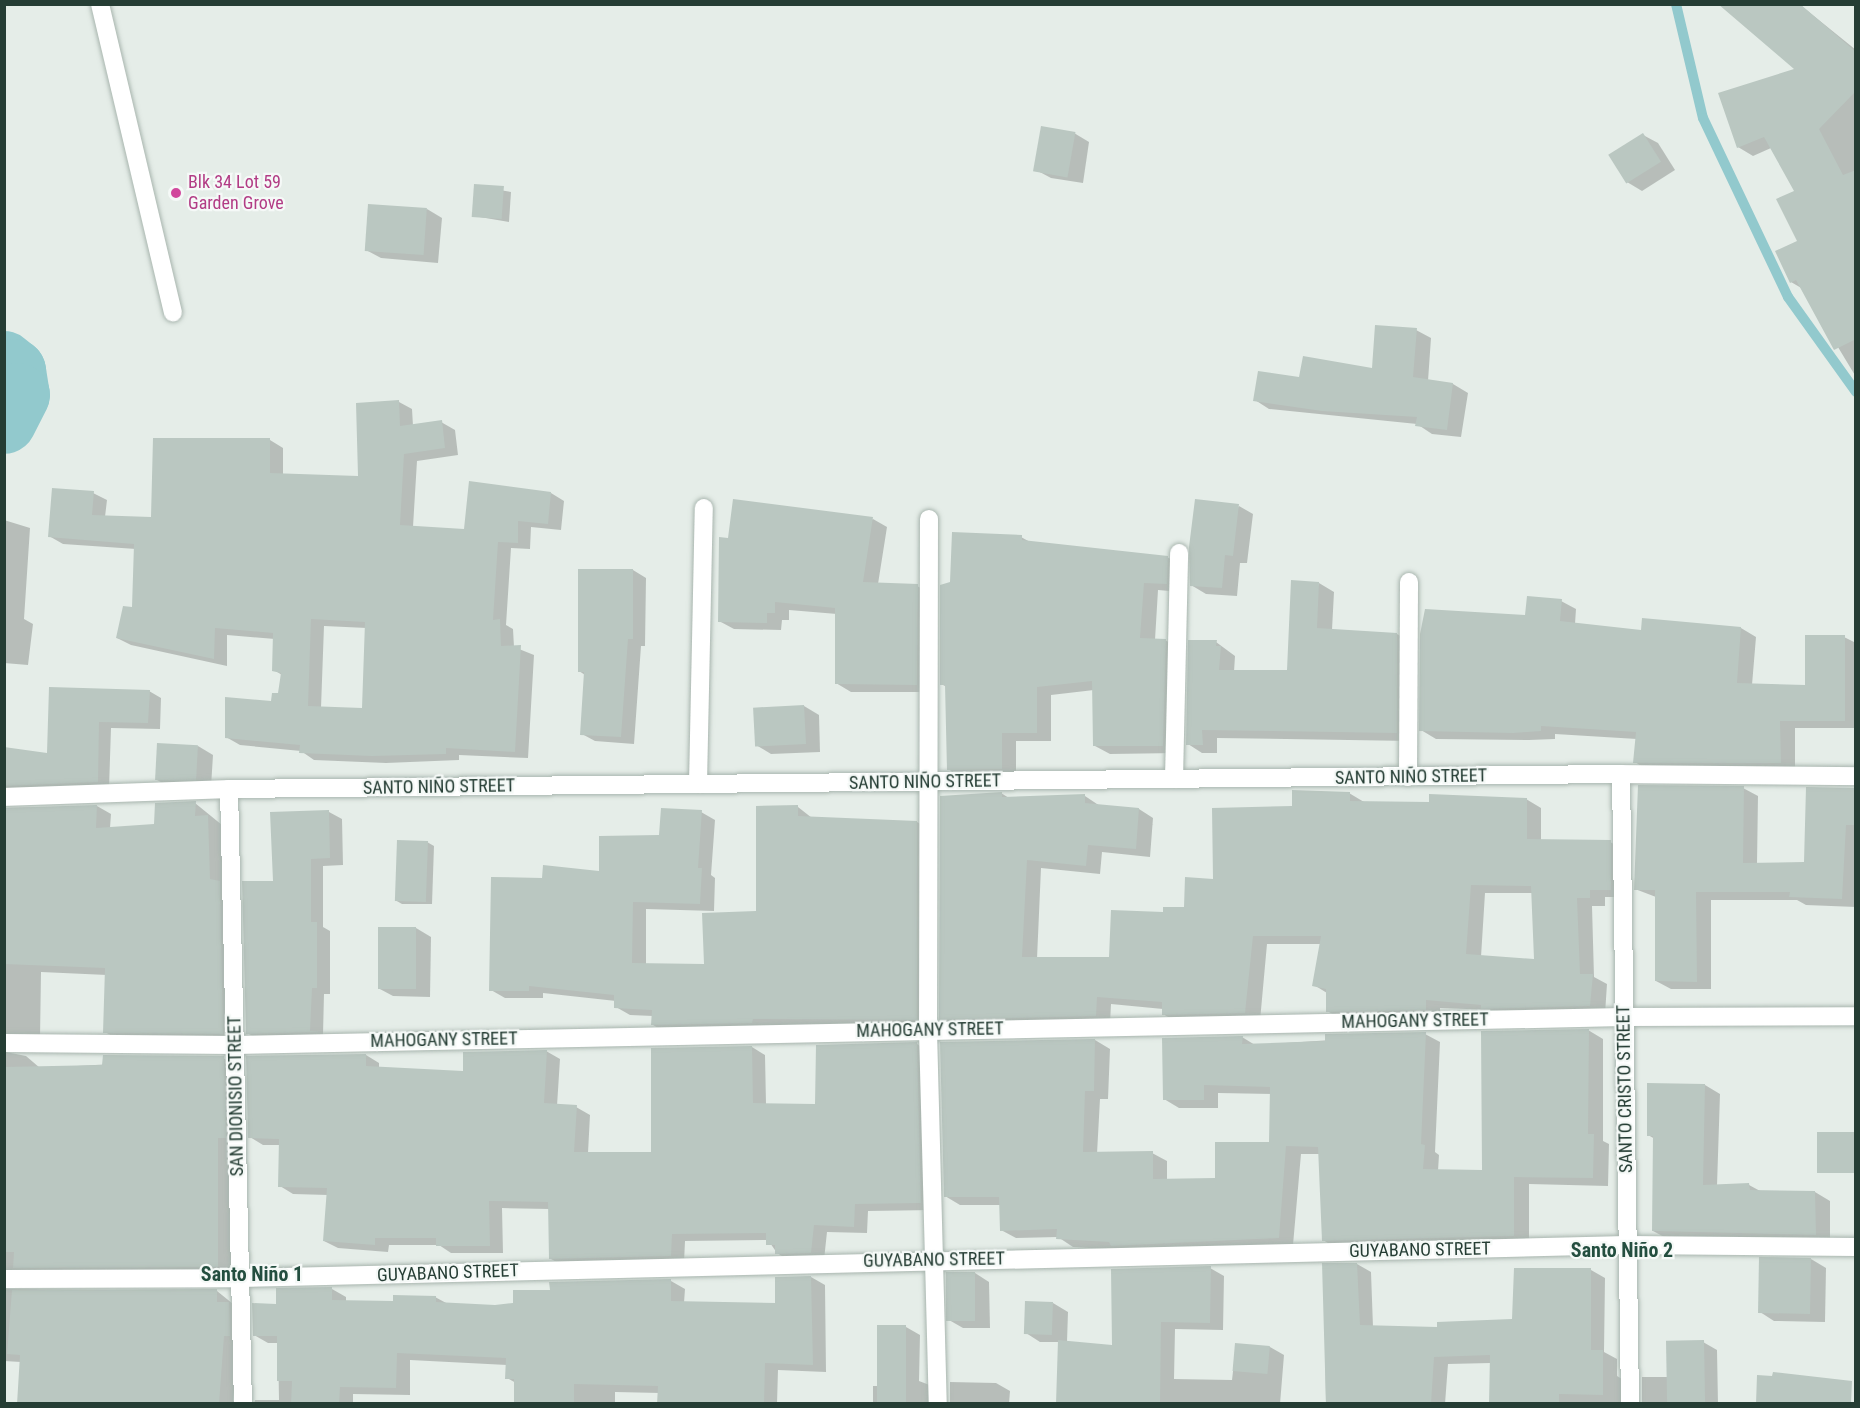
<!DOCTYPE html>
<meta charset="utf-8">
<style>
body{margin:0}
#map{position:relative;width:1860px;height:1408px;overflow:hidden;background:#e5ede8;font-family:"Roboto Condensed",sans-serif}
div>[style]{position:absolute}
.shadow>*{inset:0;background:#0003}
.stream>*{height:10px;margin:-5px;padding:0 5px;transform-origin:5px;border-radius:5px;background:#92c9cd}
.river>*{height:64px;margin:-32px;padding:0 32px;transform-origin:32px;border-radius:32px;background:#92c9cd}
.building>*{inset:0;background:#bac7c1;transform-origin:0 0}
.roads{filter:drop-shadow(0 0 2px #a8b5ae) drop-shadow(0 0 2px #a8b5ae)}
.service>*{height:18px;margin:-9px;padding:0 9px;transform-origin:9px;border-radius:9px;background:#fff}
.minor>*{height:18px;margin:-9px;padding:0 9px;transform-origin:9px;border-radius:9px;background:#fff}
.tertiary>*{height:18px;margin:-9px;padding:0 9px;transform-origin:9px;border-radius:9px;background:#fff}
.dots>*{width:16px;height:16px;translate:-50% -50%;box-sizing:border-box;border:3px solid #f5f9f7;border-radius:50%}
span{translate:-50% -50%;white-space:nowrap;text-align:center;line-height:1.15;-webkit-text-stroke:4.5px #f5f9f7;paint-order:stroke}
.hotel-label{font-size:18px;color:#b23c85}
.left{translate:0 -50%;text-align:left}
.street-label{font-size:18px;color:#253d34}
.neighbourhood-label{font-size:20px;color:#234e3f;font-weight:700}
.frame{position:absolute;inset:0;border:6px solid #253d34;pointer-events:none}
</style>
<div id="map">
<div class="shadow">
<i style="clip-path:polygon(1799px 4px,1856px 50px,1856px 377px,1803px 289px,1791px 282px,1799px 241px,1796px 191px,1771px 148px,1753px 156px,1738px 147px,1797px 69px)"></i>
<i style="clip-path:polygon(1074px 133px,1089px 142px,1083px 183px,1051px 178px,1036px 170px)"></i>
<i style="clip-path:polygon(1643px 135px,1658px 143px,1675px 170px,1642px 191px,1627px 182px)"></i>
<i style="clip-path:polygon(476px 186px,511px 192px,509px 222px,474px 216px)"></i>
<i style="clip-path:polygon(427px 209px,442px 218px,438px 263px,381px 258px,366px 250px)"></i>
<i style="clip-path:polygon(1416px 330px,1431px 338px,1428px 381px,1453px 384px,1468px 393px,1461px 437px,1432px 434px,1417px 424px,1269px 409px,1255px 400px,1300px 379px,1373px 370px)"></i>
<i style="clip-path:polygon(4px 392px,27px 409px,4px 407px)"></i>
<i style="clip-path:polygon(evenodd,399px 402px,412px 409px,413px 426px,441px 422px,455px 430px,458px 455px,417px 461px,413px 527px,465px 530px,551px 493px,564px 501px,561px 530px,531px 527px,530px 549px,511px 548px,506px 625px,513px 629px,514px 647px,534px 655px,528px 758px,459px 755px,459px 760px,386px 763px,314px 760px,301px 751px,240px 745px,226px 737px,280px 695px,282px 675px,274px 670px,275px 639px,227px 635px,227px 666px,131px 645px,117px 638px,133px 609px,136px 549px,63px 544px,49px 536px,93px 493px,107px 500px,105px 517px,153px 518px,154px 439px,270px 440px,283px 448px,283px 475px,360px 477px,399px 402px,324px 626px,367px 628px,363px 709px,321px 708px,324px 626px)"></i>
<i style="clip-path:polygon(1239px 506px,1253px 514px,1247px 563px,1240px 563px,1237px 596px,1206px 594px,1191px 585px)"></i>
<i style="clip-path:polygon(873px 519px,887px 527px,878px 584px,917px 586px,932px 594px,932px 692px,851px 692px,836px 683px,837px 614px,789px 610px,789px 620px,782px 620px,781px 630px,734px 629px,719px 621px)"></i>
<i style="clip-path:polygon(4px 520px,30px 528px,24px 619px,33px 624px,28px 665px,4px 663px)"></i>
<i style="clip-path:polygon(1021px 537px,1030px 542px,1167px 557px,1182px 566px,1181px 592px,1158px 590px,1155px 640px,1165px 640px,1180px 649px,1178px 753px,1110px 754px,1095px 746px,1094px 690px,1051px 695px,1051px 741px,1016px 741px,1016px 777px,963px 778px,948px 769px,947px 687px,941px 684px,951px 583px)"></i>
<i style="clip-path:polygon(633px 570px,646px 578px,645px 646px,641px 646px,634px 744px,595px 741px,582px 734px,585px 675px,579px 671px)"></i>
<i style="clip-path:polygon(1319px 583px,1334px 592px,1332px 630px,1397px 634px,1412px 643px,1411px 741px,1217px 738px,1217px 753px,1202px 753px,1188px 744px,1216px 642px,1235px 656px,1234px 672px,1289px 671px)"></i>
<i style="clip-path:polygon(1561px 601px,1576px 609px,1575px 624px,1642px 631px,1644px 620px,1741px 628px,1756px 637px,1752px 685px,1806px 686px,1844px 637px,1856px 643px,1856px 728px,1795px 728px,1795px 771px,1649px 771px,1635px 762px,1637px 739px,1555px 734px,1555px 739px,1529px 740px,1436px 739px,1421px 730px,1527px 617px)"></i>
<i style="clip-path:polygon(50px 688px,149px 691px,161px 698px,160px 729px,111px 728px,109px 789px,4px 798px,4px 749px,48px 754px)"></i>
<i style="clip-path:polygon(804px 706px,819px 715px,820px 752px,771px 754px,756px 745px)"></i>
<i style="clip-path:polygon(198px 746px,213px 755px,211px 787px,172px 788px,157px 780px)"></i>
<i style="clip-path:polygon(1743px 788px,1758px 796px,1757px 864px,1806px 864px,1808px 788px,1856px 790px,1856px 907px,1806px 905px,1797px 900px,1711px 900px,1711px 989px,1671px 989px,1656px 981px,1656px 897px,1635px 889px)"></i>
<i style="clip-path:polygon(evenodd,1001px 793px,1009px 798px,1085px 796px,1100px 806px,1139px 809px,1153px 818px,1150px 857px,1102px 852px,1100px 874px,1041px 868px,1037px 959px,1111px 959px,1164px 914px,1185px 909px,1293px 808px,1349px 793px,1364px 802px,1430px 804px,1526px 799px,1541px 808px,1541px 841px,1610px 842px,1625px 850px,1626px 897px,1605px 897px,1605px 906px,1592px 906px,1594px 977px,1607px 984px,1605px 1014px,1440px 1008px,1440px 1017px,1342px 1019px,1327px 1011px,1327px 993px,1314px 985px,1321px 944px,1267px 944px,1260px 1021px,1178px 1023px,1163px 1014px,1163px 1009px,1111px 1004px,1110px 1024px,956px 1027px,941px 1019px,1001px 793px,1485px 893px,1532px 893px,1535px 961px,1481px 957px,1485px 893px)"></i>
<i style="clip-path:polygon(195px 803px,222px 825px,237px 1041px,119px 1040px,105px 1032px,107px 975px,41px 972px,40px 1039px,13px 1040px,6px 1052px,26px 1056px,40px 1068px,223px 1058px,237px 1066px,231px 1274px,8px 1281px,6px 1289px,217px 1291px,243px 1312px,233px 1401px,237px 1404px,18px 1404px,21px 1362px,4px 1361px,4px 808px,97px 806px,111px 814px,110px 828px,155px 825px)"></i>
<i style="clip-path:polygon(798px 807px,812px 818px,917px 822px,931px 830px,930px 1027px,667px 1033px,653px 1025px,653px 1016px,630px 1015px,616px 1007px,616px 1001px,543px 993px,543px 998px,505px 998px,491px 990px,543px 879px,600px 872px,701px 812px,715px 820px,711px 875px,715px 878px,714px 911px,646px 909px,646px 965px,705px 965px,757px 912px)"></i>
<i style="clip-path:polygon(329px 812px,342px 819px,343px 865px,323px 866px,323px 927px,330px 931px,330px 994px,324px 994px,323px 1035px,260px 1040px,247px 1033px,274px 882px)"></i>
<i style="clip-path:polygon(427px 842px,434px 846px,432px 904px,402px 904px,395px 900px)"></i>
<i style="clip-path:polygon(416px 928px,431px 937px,430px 997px,393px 996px,378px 988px)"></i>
<i style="clip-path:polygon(1588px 1030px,1603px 1039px,1603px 1141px,1609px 1144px,1608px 1186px,1529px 1184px,1529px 1244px,1338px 1249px,1323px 1240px,1320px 1154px,1301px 1154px,1293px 1245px,1121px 1250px,1073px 1247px,1058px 1237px,1016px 1238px,1001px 1230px,1000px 1205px,960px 1205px,945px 1196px,1095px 1040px,1110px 1049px,1108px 1099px,1100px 1099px,1097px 1154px,1152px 1153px,1167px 1161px,1167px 1180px,1216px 1179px,1270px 1143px,1272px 1094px,1218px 1093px,1218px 1108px,1179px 1108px,1164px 1099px,1242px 1037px,1255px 1045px,1425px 1034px,1440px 1042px,1435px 1152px,1439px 1155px,1438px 1171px,1483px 1172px)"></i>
<i style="clip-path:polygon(917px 1044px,930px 1052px,934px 1210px,868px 1211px,867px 1233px,827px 1232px,824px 1260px,790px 1261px,777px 1253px,768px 1240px,685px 1241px,684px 1263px,564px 1266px,551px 1259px,550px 1209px,502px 1208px,503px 1253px,451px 1253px,439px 1245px,389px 1245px,388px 1252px,338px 1248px,324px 1241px,328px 1195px,293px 1194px,280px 1186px,281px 1145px,263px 1145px,250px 1137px,366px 1055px,379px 1063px,379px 1068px,464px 1073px,546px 1051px,560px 1059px,557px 1106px,576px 1107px,590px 1115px,588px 1153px,653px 1153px,752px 1047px,765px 1055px,766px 1104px,817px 1106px)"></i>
<i style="clip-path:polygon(1705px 1085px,1720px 1094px,1717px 1186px,1749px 1185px,1762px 1192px,1815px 1192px,1830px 1201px,1830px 1243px,1668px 1239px,1653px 1231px,1655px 1139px,1648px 1135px)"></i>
<i style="clip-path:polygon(1811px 1259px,1826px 1268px,1825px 1322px,1774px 1321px,1760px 1312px)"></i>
<i style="clip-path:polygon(1357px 1264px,1371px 1272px,1373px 1327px,1439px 1329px,1514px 1321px,1591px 1270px,1605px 1278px,1604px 1352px,1617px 1359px,1617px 1376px,1632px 1385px,1632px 1404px,1491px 1404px,1491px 1363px,1448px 1364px,1445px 1404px,1326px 1404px,1324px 1265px)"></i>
<i style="clip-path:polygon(1210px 1268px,1224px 1276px,1223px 1330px,1175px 1329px,1174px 1379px,1232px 1380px,1236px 1345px,1270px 1347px,1284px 1355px,1280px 1404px,1057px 1404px,1059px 1342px,1040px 1342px,1026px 1333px,1053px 1303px,1068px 1312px,1067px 1342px,1113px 1346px)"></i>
<i style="clip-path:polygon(975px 1273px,989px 1282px,990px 1328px,963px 1328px,949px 1320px)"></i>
<i style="clip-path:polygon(811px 1277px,825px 1285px,826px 1372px,778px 1370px,777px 1404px,660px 1404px,660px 1393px,615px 1392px,615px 1404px,515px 1404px,516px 1383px,507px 1378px,507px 1365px,410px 1360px,410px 1395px,353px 1394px,353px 1404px,254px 1404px,255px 1400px,279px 1400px,278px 1343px,268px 1343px,254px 1335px,277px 1306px,277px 1290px,332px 1289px,346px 1297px,346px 1302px,394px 1302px,435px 1297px,448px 1304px,495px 1307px,515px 1305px,551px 1291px,671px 1281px,685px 1289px,684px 1303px,776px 1304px,777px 1278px)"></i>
<i style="clip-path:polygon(906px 1327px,920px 1335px,919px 1381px,940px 1389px,940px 1404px,873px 1404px,873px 1386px,878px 1386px)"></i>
<i style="clip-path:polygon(1703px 1342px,1717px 1350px,1718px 1404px,1642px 1404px,1642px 1377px,1668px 1377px)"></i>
<i style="clip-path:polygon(950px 1382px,996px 1383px,1010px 1391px,1009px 1404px,950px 1404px)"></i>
</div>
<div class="stream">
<i style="left:1676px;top:4px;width:117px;rotate:76.7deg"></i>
<i style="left:1703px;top:118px;width:198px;rotate:64.6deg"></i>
<i style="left:1788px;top:297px;width:117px;rotate:54.4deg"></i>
</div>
<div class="river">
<i style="left:4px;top:363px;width:13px;rotate:39deg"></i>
<i style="left:14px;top:371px;width:24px;rotate:81deg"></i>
<i style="left:18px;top:395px;width:30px;rotate:117deg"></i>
</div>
<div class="building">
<i style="clip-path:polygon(1718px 4px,1800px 4px,1856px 52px,1856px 91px,1819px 129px,1843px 175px,1856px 170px,1856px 339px,1834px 350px,1796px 280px,1790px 283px,1775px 251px,1797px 241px,1776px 199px,1794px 191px,1764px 137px,1737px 148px,1718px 93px,1794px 69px)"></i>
<i style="left:1041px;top:126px;width:35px;height:46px;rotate:10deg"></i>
<i style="left:1643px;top:133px;width:34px;height:41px;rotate:58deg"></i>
<i style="left:474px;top:184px;width:30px;height:33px;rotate:4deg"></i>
<i style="left:368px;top:204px;width:59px;height:47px;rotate:4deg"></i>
<i style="clip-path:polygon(1375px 325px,1417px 328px,1413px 377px,1453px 383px,1447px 430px,1415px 426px,1417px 417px,1322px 411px,1253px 401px,1258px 371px,1299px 377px,1303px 356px,1372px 368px)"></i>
<i style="clip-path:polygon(evenodd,399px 400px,400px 426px,442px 420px,445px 448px,404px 454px,400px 525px,464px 529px,469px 481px,551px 492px,548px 524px,518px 521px,518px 543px,498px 542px,493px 620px,500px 619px,501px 646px,521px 645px,515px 752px,446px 748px,446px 754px,372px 756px,299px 753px,300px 745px,225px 738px,225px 697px,271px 701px,272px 693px,278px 693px,281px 673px,272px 671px,273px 633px,215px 628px,214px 659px,116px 638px,123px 606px,132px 607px,134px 544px,48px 537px,52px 488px,94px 491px,92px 515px,151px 517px,153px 438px,270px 438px,270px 473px,358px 476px,356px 403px,399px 400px,311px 619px,365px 622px,362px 708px,308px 706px,311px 619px)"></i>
<i style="clip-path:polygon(733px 499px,873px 517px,863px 582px,918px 584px,917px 685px,835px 684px,835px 608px,775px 602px,775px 613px,767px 613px,767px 623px,718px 622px,719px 537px,728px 538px)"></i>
<i style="clip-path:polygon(1195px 499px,1239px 504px,1233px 556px,1225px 555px,1222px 588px,1190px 586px,1189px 547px)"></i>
<i style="clip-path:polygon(952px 532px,1022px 535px,1022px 540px,1168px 556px,1167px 584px,1144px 583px,1140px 638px,1166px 639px,1163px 746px,1093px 746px,1092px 681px,1037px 687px,1037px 733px,1002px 733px,1002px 769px,947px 770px,945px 685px,940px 685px,940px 585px,950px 582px)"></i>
<i style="clip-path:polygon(578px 569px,633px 569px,633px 639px,628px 639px,621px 737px,580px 735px,584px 672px,578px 672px)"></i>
<i style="clip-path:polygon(1291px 580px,1319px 582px,1317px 628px,1397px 633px,1397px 733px,1202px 730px,1203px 745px,1186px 745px,1188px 640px,1217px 640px,1216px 646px,1221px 646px,1219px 670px,1287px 670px)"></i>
<i style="clip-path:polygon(1527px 596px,1562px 599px,1560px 621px,1641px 630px,1642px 618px,1741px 627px,1737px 683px,1805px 685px,1805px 635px,1845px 635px,1845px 721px,1780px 721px,1781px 763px,1633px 763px,1636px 732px,1541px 726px,1541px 731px,1513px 733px,1419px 731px,1420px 634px,1425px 609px,1525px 615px)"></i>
<i style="clip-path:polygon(49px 687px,150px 690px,148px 723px,99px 722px,98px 782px,4px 786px,4px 747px,47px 753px)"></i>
<i style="left:804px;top:705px;width:39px;height:51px;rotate:87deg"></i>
<i style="left:157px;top:743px;width:41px;height:37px;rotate:3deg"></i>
<i style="clip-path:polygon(1638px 785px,1744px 786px,1743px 863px,1804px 862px,1806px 787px,1855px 788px,1854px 825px,1846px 825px,1842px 899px,1789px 897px,1790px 892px,1696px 892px,1697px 982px,1655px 981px,1655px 890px,1634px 890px)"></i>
<i style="clip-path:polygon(evenodd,1292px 790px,1350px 792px,1350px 801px,1429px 802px,1429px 794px,1527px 798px,1527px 839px,1611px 840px,1611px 890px,1590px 890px,1590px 898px,1577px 898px,1580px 974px,1593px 974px,1590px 1006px,1481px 1009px,1481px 1005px,1426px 1000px,1426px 1010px,1326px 1012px,1326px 989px,1312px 986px,1321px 936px,1253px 936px,1245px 1013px,1162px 1015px,1162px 1002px,1097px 997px,1096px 1016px,939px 1020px,940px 796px,1002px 792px,1002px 797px,1085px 794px,1085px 803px,1139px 808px,1136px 849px,1088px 845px,1086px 866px,1027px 860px,1022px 957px,1109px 957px,1111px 910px,1163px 912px,1163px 907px,1184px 907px,1185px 877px,1213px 879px,1212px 808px,1292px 806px,1292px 790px,1471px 885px,1531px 886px,1534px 959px,1466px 954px,1471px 885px)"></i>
<i style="clip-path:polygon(196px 801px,195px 816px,208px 815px,210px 879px,220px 881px,223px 1034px,103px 1033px,105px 968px,4px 964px,4px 808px,97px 805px,96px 828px,154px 824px,155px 803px)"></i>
<i style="clip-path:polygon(798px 805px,798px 816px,917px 821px,917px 1020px,753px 1019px,752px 1023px,651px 1025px,652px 1010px,614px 1008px,614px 995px,529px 986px,529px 991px,489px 991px,491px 877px,542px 878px,543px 865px,599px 871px,599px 836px,659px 835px,661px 808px,702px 810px,698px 868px,702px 868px,700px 904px,633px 902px,632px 963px,704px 964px,702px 913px,756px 911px,756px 806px)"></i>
<i style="clip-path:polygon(329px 810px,330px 858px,311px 859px,311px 922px,317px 922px,317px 988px,312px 988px,310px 1031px,320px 1032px,246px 1034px,242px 881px,273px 881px,270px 812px)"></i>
<i style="left:397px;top:840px;width:31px;height:61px;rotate:2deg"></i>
<i style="left:378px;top:927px;width:38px;height:62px"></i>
<i style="clip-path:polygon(1589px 1029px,1588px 1134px,1594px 1134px,1593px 1178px,1514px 1177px,1514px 1236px,1322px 1241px,1318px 1147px,1286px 1146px,1279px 1238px,1111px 1246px,1109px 1242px,1056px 1239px,1057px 1229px,1000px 1231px,999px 1197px,944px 1197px,940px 1042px,1095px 1039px,1094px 1091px,1085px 1091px,1083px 1152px,1153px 1151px,1153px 1179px,1215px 1178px,1215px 1142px,1269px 1142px,1270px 1087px,1204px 1085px,1204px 1100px,1163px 1100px,1162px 1038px,1243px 1036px,1242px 1044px,1325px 1041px,1325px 1034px,1426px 1032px,1421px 1144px,1425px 1145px,1423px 1169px,1482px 1170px,1481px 1031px)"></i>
<i style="clip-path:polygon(917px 1042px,921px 1203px,855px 1204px,854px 1227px,814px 1225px,811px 1253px,775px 1254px,775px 1245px,766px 1245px,766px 1233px,672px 1234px,671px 1256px,549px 1259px,548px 1202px,489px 1201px,490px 1246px,436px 1246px,436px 1238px,375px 1238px,375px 1245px,323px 1241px,327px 1188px,278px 1187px,279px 1139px,248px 1138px,246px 1056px,366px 1054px,366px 1066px,463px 1071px,463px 1052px,547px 1050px,544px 1103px,577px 1105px,574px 1152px,651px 1152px,651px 1048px,752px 1046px,753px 1103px,815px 1104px,816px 1045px)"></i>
<i style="clip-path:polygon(103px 1055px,224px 1056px,226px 1138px,218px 1138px,218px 1267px,13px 1268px,14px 1252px,4px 1252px,4px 1067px,102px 1065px)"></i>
<i style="clip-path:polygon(1647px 1083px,1705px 1084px,1703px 1185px,1749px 1183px,1750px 1190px,1815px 1191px,1816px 1235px,1652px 1231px,1653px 1136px,1647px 1136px)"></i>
<i style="left:1856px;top:1132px;width:41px;height:39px;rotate:90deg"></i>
<i style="left:1759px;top:1257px;width:52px;height:56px;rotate:1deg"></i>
<i style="clip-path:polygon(1322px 1263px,1357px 1263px,1360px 1325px,1437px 1327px,1437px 1322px,1512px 1319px,1514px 1268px,1591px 1268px,1591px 1350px,1603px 1350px,1603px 1395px,1559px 1394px,1559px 1404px,1489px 1404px,1490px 1355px,1434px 1357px,1431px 1404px,1326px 1404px)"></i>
<i style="clip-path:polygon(1211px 1266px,1210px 1323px,1161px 1322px,1160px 1404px,1056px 1404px,1058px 1340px,1112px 1345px,1111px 1269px)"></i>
<i style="left:946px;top:1272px;width:29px;height:49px"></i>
<i style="clip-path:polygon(811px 1276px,813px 1365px,765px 1363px,764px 1404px,657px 1404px,658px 1386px,574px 1384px,574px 1404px,514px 1404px,514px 1379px,505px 1379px,506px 1358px,397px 1353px,396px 1388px,340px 1387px,339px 1404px,291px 1404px,292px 1381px,277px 1381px,277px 1336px,253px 1336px,252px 1303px,276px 1304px,276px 1288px,332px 1287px,332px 1300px,393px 1301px,393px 1295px,436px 1296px,436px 1302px,495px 1305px,513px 1303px,513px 1290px,550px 1290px,549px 1282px,671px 1279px,671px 1301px,775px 1303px,775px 1277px)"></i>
<i style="clip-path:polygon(217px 1289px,217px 1302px,229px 1302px,230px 1336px,224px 1336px,219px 1404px,17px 1404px,20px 1355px,7px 1354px,12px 1290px)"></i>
<i style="left:1025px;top:1301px;width:28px;height:33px;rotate:2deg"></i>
<i style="left:877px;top:1325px;width:29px;height:79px"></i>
<i style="left:1704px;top:1340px;width:63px;height:38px;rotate:89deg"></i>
<i style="left:1235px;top:1343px;width:35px;height:28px;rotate:5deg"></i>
<i style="clip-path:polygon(1773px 1372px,1852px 1381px,1851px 1404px,1756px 1404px,1757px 1375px,1772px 1376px)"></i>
</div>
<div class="roads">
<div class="service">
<i style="left:929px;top:519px;width:512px;rotate:90.11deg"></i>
<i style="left:928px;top:1031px;width:373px;rotate:88.5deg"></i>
<i style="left:1408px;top:777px;width:195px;rotate:-89.7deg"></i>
<i style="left:1174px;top:779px;width:226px;rotate:-88.7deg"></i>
<i style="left:698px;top:784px;width:276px;rotate:-88.8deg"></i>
<i style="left:4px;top:1043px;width:231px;rotate:0.5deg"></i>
<i style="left:235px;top:1045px;width:1389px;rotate:-1.15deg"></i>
<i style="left:1624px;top:1017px;width:232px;rotate:-0.2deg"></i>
<i style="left:4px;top:1279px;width:236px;rotate:-0.2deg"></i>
<i style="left:240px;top:1278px;width:1387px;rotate:-1.36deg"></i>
<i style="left:1627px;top:1245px;width:229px;rotate:0.5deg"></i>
</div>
<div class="minor">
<i style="left:100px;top:4px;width:317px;rotate:76.7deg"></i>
<i style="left:1621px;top:774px;width:235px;rotate:0.5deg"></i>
</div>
<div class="tertiary">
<i style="left:229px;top:789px;width:615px;rotate:88.7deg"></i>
<i style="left:4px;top:797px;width:225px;rotate:-2deg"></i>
<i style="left:229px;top:789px;width:1392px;rotate:-0.62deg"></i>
<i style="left:1621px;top:774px;width:630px;rotate:89.18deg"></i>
</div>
</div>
<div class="dots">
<i style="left:176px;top:193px;background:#d1479c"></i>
</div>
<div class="hotel-label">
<span class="left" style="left:188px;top:193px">Blk 34 Lot 59<br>Garden Grove</span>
</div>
<div class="street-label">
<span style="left:1411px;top:777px;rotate:-1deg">SANTO NIÑO STREET</span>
<span style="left:925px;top:782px;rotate:-1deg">SANTO NIÑO STREET</span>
<span style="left:439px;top:787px;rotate:-1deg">SANTO NIÑO STREET</span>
<span style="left:1415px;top:1021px;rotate:-1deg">MAHOGANY STREET</span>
<span style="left:930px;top:1030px;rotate:-1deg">MAHOGANY STREET</span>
<span style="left:444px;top:1040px;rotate:-1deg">MAHOGANY STREET</span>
<span style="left:1625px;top:1089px;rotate:-91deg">SANTO CRISTO STREET</span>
<span style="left:236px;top:1096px;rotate:-91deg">SAN DIONISIO STREET</span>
<span style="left:1420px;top:1250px;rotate:-1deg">GUYABANO STREET</span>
<span style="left:934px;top:1260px;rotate:-1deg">GUYABANO STREET</span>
<span style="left:448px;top:1273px;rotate:-2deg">GUYABANO STREET</span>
</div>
<div class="neighbourhood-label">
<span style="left:1622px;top:1250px">Santo Niño 2</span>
<span style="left:252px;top:1274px">Santo Niño 1</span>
</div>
<div class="frame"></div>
</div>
